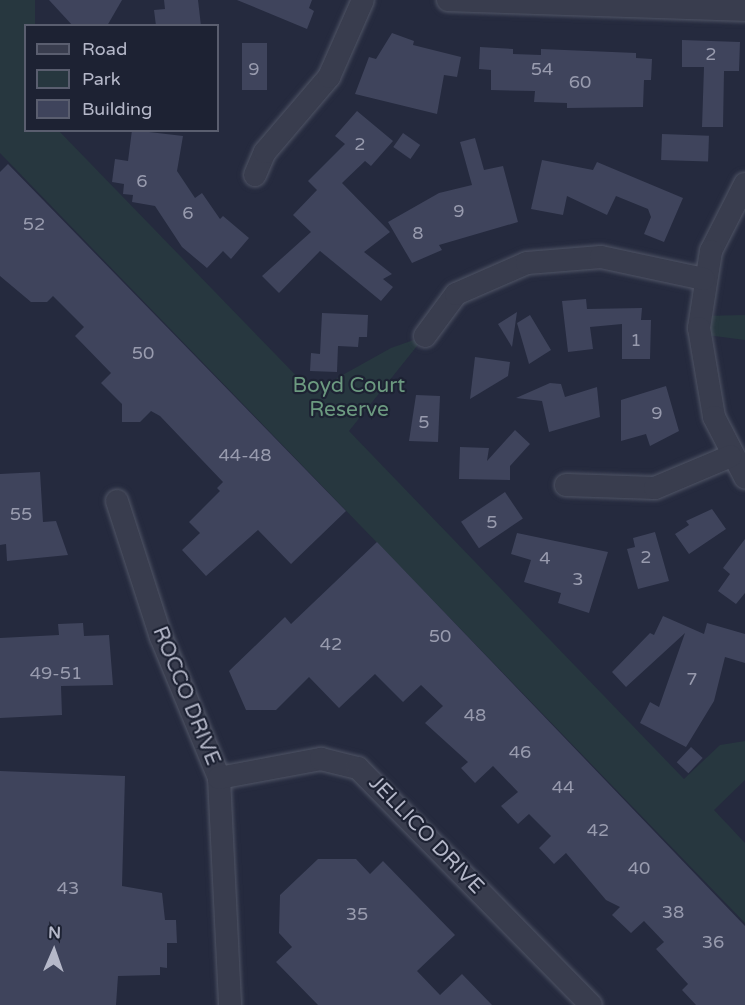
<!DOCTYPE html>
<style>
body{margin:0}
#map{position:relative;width:745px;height:1005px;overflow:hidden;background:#252a3e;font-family:"Varela Round",sans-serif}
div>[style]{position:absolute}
.green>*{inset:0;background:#27373f}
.building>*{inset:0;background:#3f445c;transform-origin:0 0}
.roads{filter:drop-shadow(0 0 2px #505566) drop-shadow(0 0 2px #505566)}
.minor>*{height:22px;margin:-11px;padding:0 11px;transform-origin:11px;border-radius:11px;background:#393d4e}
span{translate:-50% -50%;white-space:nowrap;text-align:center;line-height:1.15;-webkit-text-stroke:4.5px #1d2233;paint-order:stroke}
.number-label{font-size:18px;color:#989bae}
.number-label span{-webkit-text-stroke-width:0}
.park-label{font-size:21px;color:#6c9a80}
.street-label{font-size:21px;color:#b5b8c9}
.legend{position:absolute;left:24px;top:24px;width:195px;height:108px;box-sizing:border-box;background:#1d2233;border:2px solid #5a5e6f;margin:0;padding:8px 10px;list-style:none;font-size:18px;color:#b5b8c9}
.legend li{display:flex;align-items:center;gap:12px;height:30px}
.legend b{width:30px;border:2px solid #5a5e6f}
.north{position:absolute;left:24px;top:921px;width:60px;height:60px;-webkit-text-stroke:4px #1d2233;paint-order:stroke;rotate:2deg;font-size:16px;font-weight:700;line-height:24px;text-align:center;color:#b5b8c9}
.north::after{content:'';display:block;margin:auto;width:21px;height:27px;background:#b5b8c9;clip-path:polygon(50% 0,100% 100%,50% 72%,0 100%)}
</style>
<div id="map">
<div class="green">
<i style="clip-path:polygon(0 0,35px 0,35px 25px,26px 26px,26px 130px,59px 131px,312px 392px,391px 348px,425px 336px,349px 431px,684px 779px,720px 745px,745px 741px,745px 780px,714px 810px,745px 843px,745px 923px,0 153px)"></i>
<i style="clip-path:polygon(745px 315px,745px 340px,699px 334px,700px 316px)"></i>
</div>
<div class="building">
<i style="clip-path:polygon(49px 0,122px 0,107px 26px,73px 26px)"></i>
<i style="clip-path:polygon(164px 0,198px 0,201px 26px,156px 26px,154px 10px,165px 9px)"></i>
<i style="clip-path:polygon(237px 0,312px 0,309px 8px,314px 11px,307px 29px)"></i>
<i style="clip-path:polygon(392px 33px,414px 41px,413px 45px,461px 57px,457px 77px,444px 75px,437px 114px,355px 94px,369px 57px,376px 59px)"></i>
<i style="clip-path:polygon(682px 40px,740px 42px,739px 71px,724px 71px,723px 127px,702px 127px,704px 67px,682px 67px)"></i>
<i style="left:242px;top:43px;width:25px;height:47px"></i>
<i style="clip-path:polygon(480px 47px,513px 49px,513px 54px,541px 55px,541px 49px,636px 53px,636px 58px,652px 59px,651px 80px,644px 80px,643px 107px,567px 108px,567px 103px,534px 102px,535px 91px,491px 90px,491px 70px,479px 69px)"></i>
<i style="clip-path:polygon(357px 111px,393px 141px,371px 166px,365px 161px,342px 183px,390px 232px,364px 252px,392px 274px,383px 279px,393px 287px,381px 301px,320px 251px,279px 293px,262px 276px,311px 232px,293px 215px,317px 190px,308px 181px,345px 144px,335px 136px)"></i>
<i style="clip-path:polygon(132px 130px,183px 136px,177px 171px,195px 198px,202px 193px,220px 219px,223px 216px,249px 238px,231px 259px,223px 251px,207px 268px,182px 247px,155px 206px,132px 202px,133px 195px,123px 194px,124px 184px,112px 182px,115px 159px,128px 161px)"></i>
<i style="left:403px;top:133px;width:21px;height:17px;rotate:35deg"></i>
<i style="left:662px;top:134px;width:47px;height:26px;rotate:2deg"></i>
<i style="clip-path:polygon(475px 138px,484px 170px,503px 166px,518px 222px,439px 245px,442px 250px,412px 263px,388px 222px,439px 193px,472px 185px,460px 142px)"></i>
<i style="clip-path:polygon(542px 160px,593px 170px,597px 162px,683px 198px,664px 242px,644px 234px,651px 217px,648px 209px,616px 196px,607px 215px,567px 196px,563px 215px,531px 209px)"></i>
<i style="clip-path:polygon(8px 164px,346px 511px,291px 564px,258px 530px,206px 576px,182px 550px,200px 533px,189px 522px,220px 491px,217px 488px,223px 482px,160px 416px,151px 411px,140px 422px,122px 422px,122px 404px,101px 383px,111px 373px,75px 336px,84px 327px,53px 296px,47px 302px,31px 302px,0 276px,0 172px)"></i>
<i style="clip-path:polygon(586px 299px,587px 309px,642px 308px,641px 320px,651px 320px,650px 359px,622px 359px,622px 324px,590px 327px,593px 349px,568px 352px,562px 301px)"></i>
<i style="clip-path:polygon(517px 312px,512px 347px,498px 324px)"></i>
<i style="clip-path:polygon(322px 313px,368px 315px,367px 337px,359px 337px,358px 347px,338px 346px,337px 372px,310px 371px,311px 353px,320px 354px)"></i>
<i style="clip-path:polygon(530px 315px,551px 350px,529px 364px,517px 323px)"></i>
<i style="clip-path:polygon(475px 357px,510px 362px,508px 376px,470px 399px)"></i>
<i style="clip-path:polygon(550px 383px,561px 384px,565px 397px,597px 387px,600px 417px,549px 432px,542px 401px,516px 398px)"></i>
<i style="clip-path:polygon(666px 386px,679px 431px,650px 446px,646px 434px,621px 441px,621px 400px)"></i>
<i style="clip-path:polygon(416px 395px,440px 396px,438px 442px,409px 441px)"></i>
<i style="clip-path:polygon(515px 430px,530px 444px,510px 466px,510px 480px,459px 479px,460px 447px,489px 448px,487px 461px)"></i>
<i style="clip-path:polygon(40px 472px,43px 522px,56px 521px,68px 555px,7px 561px,6px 544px,0 545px,0 474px)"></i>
<i style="left:505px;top:492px;width:32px;height:53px;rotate:56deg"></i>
<i style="clip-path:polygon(712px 509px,726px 529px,689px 554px,675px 534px,689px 525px,686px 521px)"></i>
<i style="clip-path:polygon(655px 532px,669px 581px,638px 589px,627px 549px,635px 547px,633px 538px)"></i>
<i style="clip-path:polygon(517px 533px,608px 552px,589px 613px,558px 603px,561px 593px,524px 582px,531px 560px,511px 554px)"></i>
<i style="clip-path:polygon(745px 539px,745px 593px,736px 604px,718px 591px,730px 574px,723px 568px)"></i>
<i style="clip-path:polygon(377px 542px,745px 926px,745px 1005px,696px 1005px,682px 990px,688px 984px,656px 949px,664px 942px,644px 921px,631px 933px,612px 915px,620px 907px,606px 900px,566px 853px,554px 864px,539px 848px,551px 836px,529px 814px,518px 824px,501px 806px,518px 792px,493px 766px,475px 783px,461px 768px,468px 762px,425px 723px,443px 706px,421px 685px,403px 702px,375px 674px,339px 708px,309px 677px,276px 710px,246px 710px,229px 671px,285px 617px,291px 624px)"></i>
<i style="clip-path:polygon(663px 616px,704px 634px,707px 623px,745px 634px,745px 663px,725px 657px,714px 701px,686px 747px,640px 723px,650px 702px,659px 707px,685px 633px,626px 687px,612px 672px,650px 633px,654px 635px)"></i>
<i style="clip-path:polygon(83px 623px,84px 636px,109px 635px,113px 685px,61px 686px,62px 715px,0 718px,0 638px,59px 635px,58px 624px)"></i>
<i style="left:691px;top:747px;width:16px;height:21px;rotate:43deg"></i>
<i style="clip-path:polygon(0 771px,125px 776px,122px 886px,162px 893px,165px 920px,176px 920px,177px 943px,167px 943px,167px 968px,160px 967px,160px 975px,118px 976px,116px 1005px,0 1005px)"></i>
<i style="clip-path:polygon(318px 859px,356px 859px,370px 874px,383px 861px,455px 935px,417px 971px,440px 995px,462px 974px,492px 1005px,318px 1005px,276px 962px,292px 947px,279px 933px,280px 895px)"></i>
</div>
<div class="roads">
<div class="minor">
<i style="left:448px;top:0;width:297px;rotate:1.9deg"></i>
<i style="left:255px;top:175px;width:25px;rotate:-67deg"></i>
<i style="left:265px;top:152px;width:99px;rotate:-49.5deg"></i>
<i style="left:329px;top:77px;width:84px;rotate:-66.2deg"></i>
<i style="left:745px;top:184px;width:75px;rotate:116.9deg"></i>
<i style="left:711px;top:251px;width:78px;rotate:98.9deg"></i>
<i style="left:699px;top:328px;width:90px;rotate:80.4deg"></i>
<i style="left:714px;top:417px;width:68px;rotate:62.7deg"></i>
<i style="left:425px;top:336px;width:52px;rotate:-53.6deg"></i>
<i style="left:456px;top:294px;width:77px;rotate:-23.6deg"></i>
<i style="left:527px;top:263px;width:74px;rotate:-4.6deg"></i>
<i style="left:601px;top:257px;width:105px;rotate:12.1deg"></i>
<i style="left:566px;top:485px;width:89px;rotate:1.9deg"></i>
<i style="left:655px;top:488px;width:82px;rotate:-22.8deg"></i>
<i style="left:117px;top:501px;width:143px;rotate:72.1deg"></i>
<i style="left:161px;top:637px;width:152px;rotate:67.6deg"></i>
<i style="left:219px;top:778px;width:227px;rotate:87.2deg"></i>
<i style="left:219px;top:778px;width:104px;rotate:-10.6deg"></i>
<i style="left:321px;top:759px;width:38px;rotate:14deg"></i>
<i style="left:358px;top:768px;width:332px;rotate:45.5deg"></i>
</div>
</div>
<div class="number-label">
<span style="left:711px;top:54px">2</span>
<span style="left:254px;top:69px">9</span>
<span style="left:542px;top:69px">54</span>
<span style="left:580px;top:82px">60</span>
<span style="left:360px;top:144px">2</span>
<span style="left:142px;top:181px">6</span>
<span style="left:459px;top:211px">9</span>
<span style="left:188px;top:213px">6</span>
<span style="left:34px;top:224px">52</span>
<span style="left:418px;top:233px">8</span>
<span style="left:636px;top:340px">1</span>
<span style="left:143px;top:353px">50</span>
<span style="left:657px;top:413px">9</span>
<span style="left:424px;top:422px">5</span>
<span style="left:245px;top:455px">44-48</span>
<span style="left:21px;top:514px">55</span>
<span style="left:492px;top:522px">5</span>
<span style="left:646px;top:557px">2</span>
<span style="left:545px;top:558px">4</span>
<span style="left:578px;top:579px">3</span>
<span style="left:440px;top:636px">50</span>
<span style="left:331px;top:644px">42</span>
<span style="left:56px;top:673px">49-51</span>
<span style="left:692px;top:679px">7</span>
<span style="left:475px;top:715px">48</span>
<span style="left:520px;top:752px">46</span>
<span style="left:563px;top:787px">44</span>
<span style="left:598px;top:830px">42</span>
<span style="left:639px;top:868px">40</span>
<span style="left:68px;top:888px">43</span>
<span style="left:673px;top:912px">38</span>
<span style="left:357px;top:914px">35</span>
<span style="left:713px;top:942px">36</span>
</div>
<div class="park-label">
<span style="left:349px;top:398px">Boyd Court<br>Reserve</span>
</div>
<div class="street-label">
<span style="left:186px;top:696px;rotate:68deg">ROCCO DRIVE</span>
<span style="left:426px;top:835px;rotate:46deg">JELLICO DRIVE</span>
</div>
<ul class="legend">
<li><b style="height:8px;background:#393d4e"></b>Road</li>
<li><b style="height:16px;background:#27373f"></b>Park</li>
<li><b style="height:16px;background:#3f445c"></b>Building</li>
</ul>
<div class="north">N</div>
</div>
